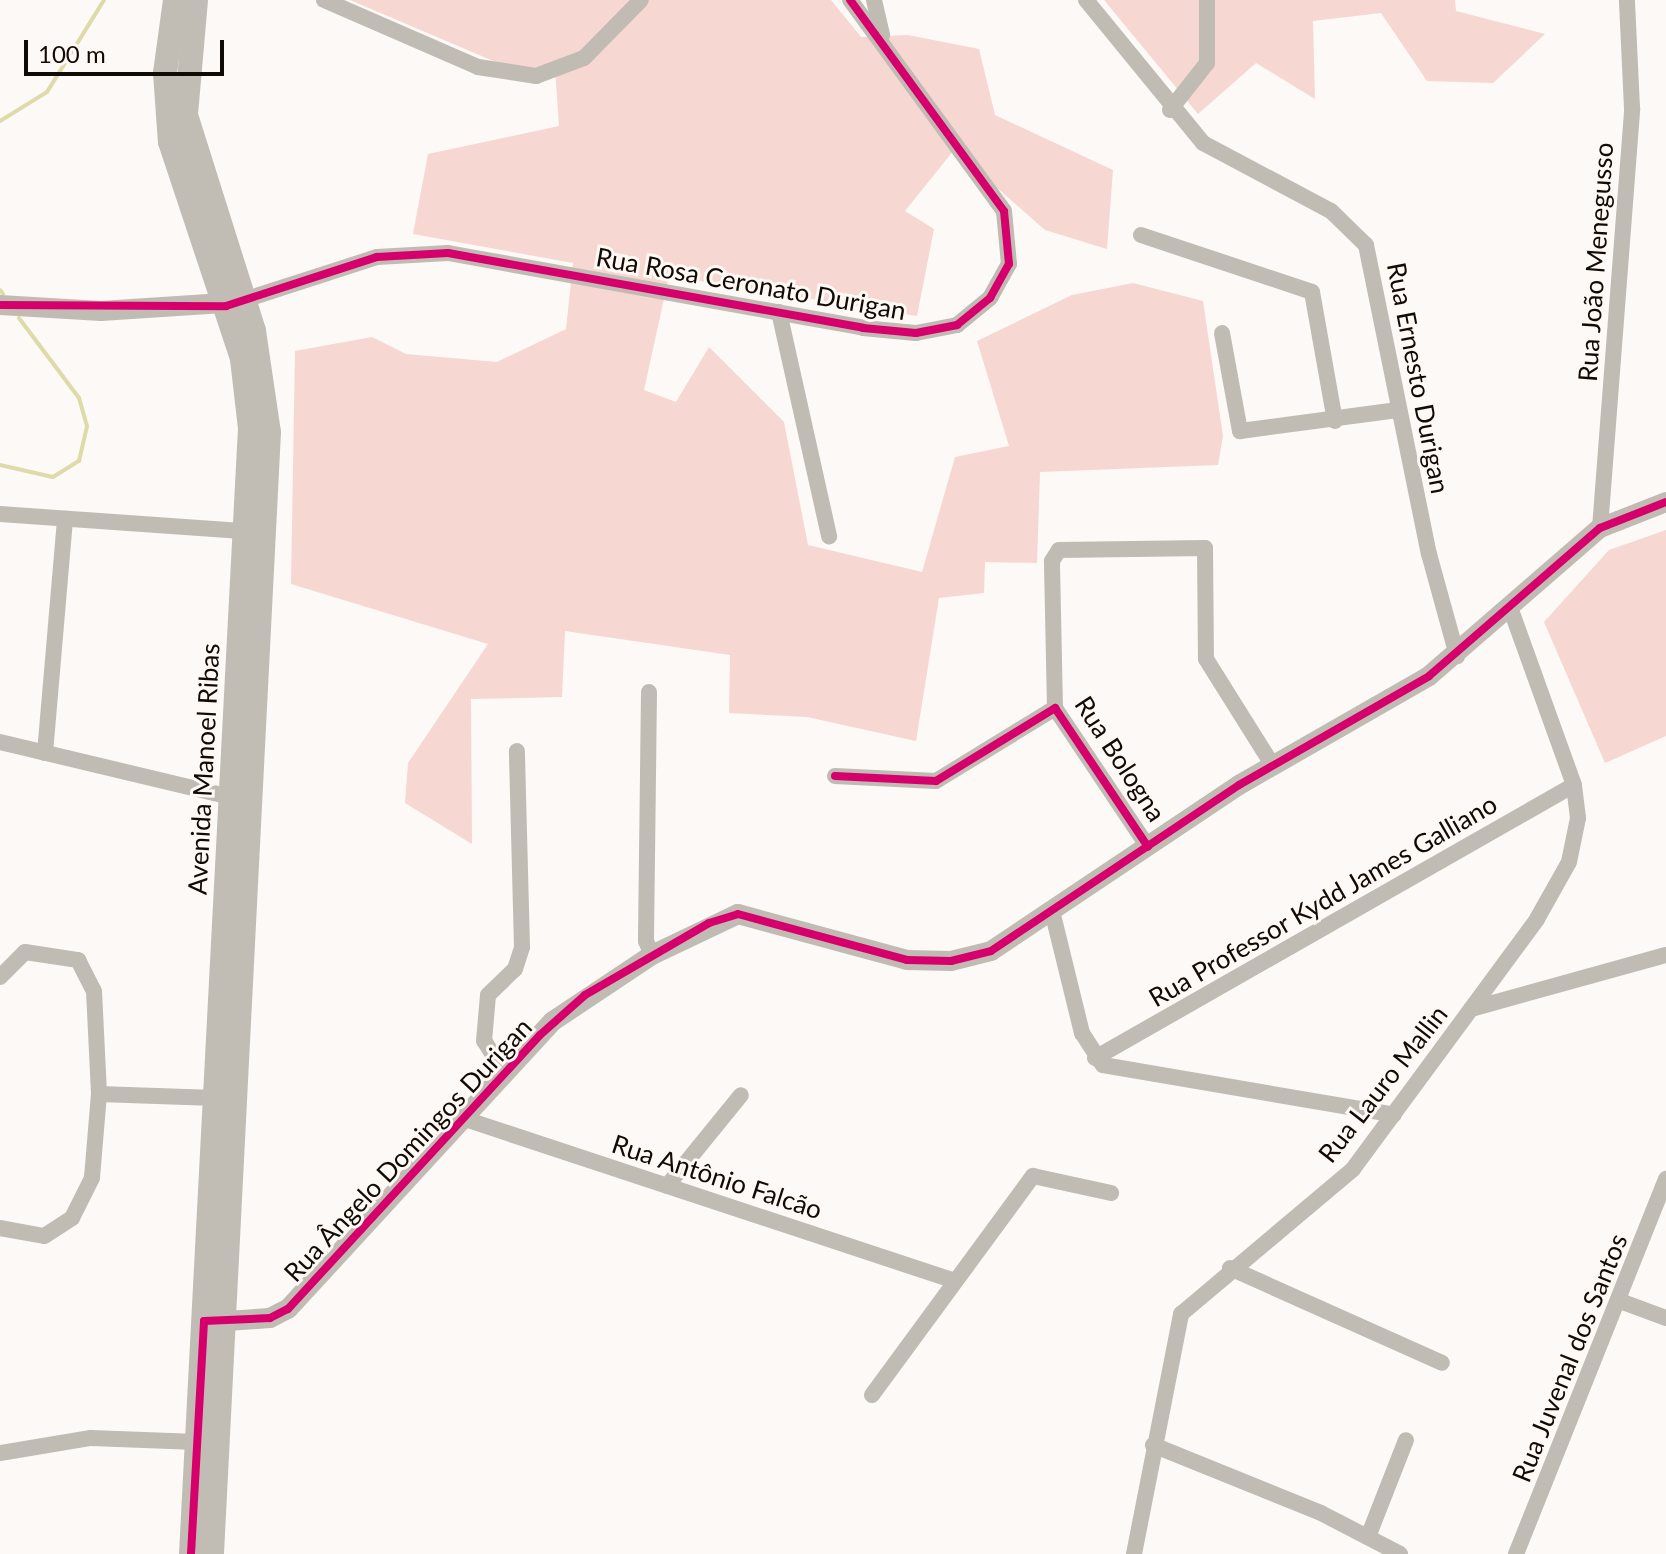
<!DOCTYPE html>
<meta charset="utf-8">
<style>
body{margin:0}
#map{position:relative;width:1666px;height:1554px;overflow:hidden;background:#fcf9f6;font-family:Lato,sans-serif}
div>[style]{position:absolute}
.green>*{inset:0;background:#f6d7d2}
.stream>*{height:4px;margin:-2px;padding:0 2px;transform-origin:2px;border-radius:2px;background:#dfdaa9}
.minor>*{height:16px;margin:-8px;padding:0 8px;transform-origin:8px;border-radius:8px;background:#c0bbb3}
.tertiary>*{height:20px;margin:-10px;padding:0 10px;transform-origin:10px;border-radius:10px;background:#c0bbb3}
.primary>*{height:24px;margin:-12px;padding:0 12px;transform-origin:12px;border-radius:12px;background:#c1bdb5}
.cycleway>*{height:8px;margin:-4px;padding:0 4px;transform-origin:4px;border-radius:4px;background:#d6006c}
span{translate:-50% -50%;white-space:nowrap;text-align:center;line-height:1.15;-webkit-text-stroke:6px #fef9f4;paint-order:stroke}
.street-label{font-size:26px;color:#120a04}
.scale{position:absolute;left:24px;top:40px;width:200px;height:36px;box-sizing:border-box;border:4px solid #120a04;border-top:0;padding-left:10px;font-size:24px;line-height:28px;white-space:nowrap;color:#120a04;-webkit-text-stroke:6px #fef9f4;paint-order:stroke}
</style>
<div id="map">
<div class="green">
<i style="clip-path:polygon(350px 0,831px 0,861px 37px,908px 35px,979px 49px,995px 115px,1113px 170px,1107px 249px,1045px 230px,954px 150px,905px 211px,934px 229px,917px 316px,669px 276px,644px 390px,676px 402px,709px 347px,784px 422px,808px 545px,922px 572px,955px 457px,1009px 446px,977px 341px,1072px 295px,1133px 283px,1203px 301px,1223px 436px,1218px 465px,1040px 472px,1037px 563px,985px 562px,984px 593px,939px 598px,916px 741px,807px 717px,729px 713px,730px 655px,565px 631px,562px 697px,471px 699px,472px 844px,405px 803px,408px 763px,488px 644px,291px 584px,295px 351px,372px 337px,406px 354px,497px 362px,566px 329px,573px 263px,413px 234px,428px 154px,559px 126px,555px 68px,505px 66px)"></i>
<i style="clip-path:polygon(1104px 0,1455px 0,1456px 11px,1545px 34px,1493px 83px,1427px 81px,1381px 13px,1313px 21px,1315px 99px,1256px 63px,1198px 114px)"></i>
<i style="clip-path:polygon(1666px 530px,1666px 736px,1605px 763px,1544px 622px,1609px 550px)"></i>
</div>
<div class="stream">
<i style="left:0;top:121px;width:55px;rotate:-31.7deg"></i>
<i style="left:47px;top:92px;width:108px;rotate:-58.2deg"></i>
<i style="left:0;top:290px;width:5px;rotate:53deg"></i>
<i style="left:0;top:465px;width:54px;rotate:12.8deg"></i>
<i style="left:53px;top:477px;width:31px;rotate:-32deg"></i>
<i style="left:79px;top:461px;width:36px;rotate:-77deg"></i>
<i style="left:87px;top:426px;width:29px;rotate:-106deg"></i>
<i style="left:79px;top:398px;width:100px;rotate:-126.9deg"></i>
</div>
<div class="minor">
<i style="left:324px;top:0;width:168px;rotate:23.5deg"></i>
<i style="left:478px;top:67px;width:59px;rotate:8.8deg"></i>
<i style="left:536px;top:76px;width:51px;rotate:-20.6deg"></i>
<i style="left:584px;top:58px;width:81px;rotate:-45.5deg"></i>
<i style="left:874px;top:0;width:36px;rotate:77deg"></i>
<i style="left:1086px;top:0;width:185px;rotate:50.7deg"></i>
<i style="left:1203px;top:143px;width:145px;rotate:28deg"></i>
<i style="left:1331px;top:211px;width:49px;rotate:44.2deg"></i>
<i style="left:1366px;top:245px;width:315px;rotate:78.5deg"></i>
<i style="left:1429px;top:554px;width:106px;rotate:74.6deg"></i>
<i style="left:1170px;top:110px;width:60px;rotate:-51.8deg"></i>
<i style="left:1207px;top:63px;width:63px;rotate:-90deg"></i>
<i style="left:1141px;top:235px;width:180px;rotate:18.4deg"></i>
<i style="left:1312px;top:292px;width:131px;rotate:79.9deg"></i>
<i style="left:244px;top:300px;width:140px;rotate:-17.9deg"></i>
<i style="left:377px;top:257px;width:71px;rotate:-3.2deg"></i>
<i style="left:448px;top:253px;width:422px;rotate:10.2deg"></i>
<i style="left:863px;top:328px;width:53px;rotate:5.4deg"></i>
<i style="left:916px;top:333px;width:42px;rotate:-11deg"></i>
<i style="left:957px;top:325px;width:43px;rotate:-39.3deg"></i>
<i style="left:990px;top:298px;width:39px;rotate:-61deg"></i>
<i style="left:1009px;top:264px;width:53px;rotate:-95.4deg"></i>
<i style="left:1004px;top:211px;width:261px;rotate:-126.1deg"></i>
<i style="left:779px;top:312px;width:230px;rotate:77.4deg"></i>
<i style="left:1222px;top:333px;width:100px;rotate:79.6deg"></i>
<i style="left:1240px;top:431px;width:159px;rotate:-7.6deg"></i>
<i style="left:0;top:514px;width:246px;rotate:4deg"></i>
<i style="left:1600px;top:528px;width:421px;rotate:-85.6deg"></i>
<i style="left:1632px;top:108px;width:108px;rotate:-92.7deg"></i>
<i style="left:649px;top:692px;width:249px;rotate:90.7deg"></i>
<i style="left:646px;top:941px;width:15px;rotate:67deg"></i>
<i style="left:0;top:742px;width:237px;rotate:13.4deg"></i>
<i style="left:45px;top:753px;width:235px;rotate:-85.1deg"></i>
<i style="left:835px;top:776px;width:101px;rotate:2.8deg"></i>
<i style="left:936px;top:781px;width:140px;rotate:-31.5deg"></i>
<i style="left:1148px;top:847px;width:167px;rotate:-123.8deg"></i>
<i style="left:1055px;top:708px;width:147px;rotate:-91.2deg"></i>
<i style="left:1052px;top:561px;width:13px;rotate:-58deg"></i>
<i style="left:1059px;top:550px;width:146px;rotate:-0.8deg"></i>
<i style="left:1205px;top:548px;width:111px;rotate:89.5deg"></i>
<i style="left:1206px;top:659px;width:126px;rotate:57.9deg"></i>
<i style="left:1053px;top:915px;width:122px;rotate:76.2deg"></i>
<i style="left:1082px;top:1033px;width:38px;rotate:57deg"></i>
<i style="left:1103px;top:1065px;width:295px;rotate:9.7deg"></i>
<i style="left:0;top:977px;width:35px;rotate:-45deg"></i>
<i style="left:25px;top:952px;width:54px;rotate:8.6deg"></i>
<i style="left:78px;top:960px;width:35px;rotate:63deg"></i>
<i style="left:94px;top:991px;width:103px;rotate:87.2deg"></i>
<i style="left:99px;top:1094px;width:84px;rotate:94.8deg"></i>
<i style="left:92px;top:1178px;width:45px;rotate:116.6deg"></i>
<i style="left:72px;top:1218px;width:33px;rotate:147deg"></i>
<i style="left:44px;top:1236px;width:45px;rotate:-169.7deg"></i>
<i style="left:1471px;top:1009px;width:202px;rotate:-15.5deg"></i>
<i style="left:1095px;top:1058px;width:551px;rotate:-29.68deg"></i>
<i style="left:505px;top:1074px;width:39px;rotate:-122deg"></i>
<i style="left:484px;top:1041px;width:46px;rotate:-85deg"></i>
<i style="left:488px;top:995px;width:37px;rotate:-44deg"></i>
<i style="left:515px;top:969px;width:23px;rotate:-72deg"></i>
<i style="left:522px;top:947px;width:196px;rotate:-91.5deg"></i>
<i style="left:99px;top:1094px;width:116px;rotate:2deg"></i>
<i style="left:465px;top:1119px;width:516px;rotate:18.29deg"></i>
<i style="left:667px;top:1186px;width:117px;rotate:-50.9deg"></i>
<i style="left:1230px;top:1268px;width:232px;rotate:24.1deg"></i>
<i style="left:1620px;top:1301px;width:49px;rotate:20.3deg"></i>
<i style="left:872px;top:1395px;width:272px;rotate:-53.7deg"></i>
<i style="left:1033px;top:1176px;width:80px;rotate:12.3deg"></i>
<i style="left:1153px;top:1445px;width:181px;rotate:22deg"></i>
<i style="left:1321px;top:1513px;width:89px;rotate:27.4deg"></i>
<i style="left:0;top:1453px;width:92px;rotate:-9.4deg"></i>
<i style="left:91px;top:1438px;width:106px;rotate:2.2deg"></i>
<i style="left:1368px;top:1537px;width:104px;rotate:-68.6deg"></i>
<i style="left:1134px;top:1554px;width:245px;rotate:-78.9deg"></i>
<i style="left:1181px;top:1314px;width:225px;rotate:-40.1deg"></i>
<i style="left:1353px;top:1169px;width:310px;rotate:-53.6deg"></i>
<i style="left:1537px;top:919px;width:65px;rotate:-60.7deg"></i>
<i style="left:1569px;top:862px;width:45px;rotate:-78.4deg"></i>
<i style="left:1578px;top:818px;width:33px;rotate:-97deg"></i>
<i style="left:1574px;top:785px;width:186px;rotate:-109.8deg"></i>
<i style="left:1516px;top:1554px;width:404px;rotate:-68.2deg"></i>
</div>
<div class="tertiary">
<i style="left:0;top:305px;width:101px;rotate:3.4deg"></i>
<i style="left:101px;top:311px;width:138px;rotate:-3.7deg"></i>
<i style="left:212px;top:1322px;width:58px;rotate:-3.9deg"></i>
<i style="left:270px;top:1318px;width:20px;rotate:-27deg"></i>
<i style="left:288px;top:1309px;width:391px;rotate:-47.4deg"></i>
<i style="left:553px;top:1021px;width:119px;rotate:-33.7deg"></i>
<i style="left:652px;top:955px;width:95px;rotate:-25.5deg"></i>
<i style="left:738px;top:914px;width:175px;rotate:15.2deg"></i>
<i style="left:907px;top:960px;width:44px;rotate:1.3deg"></i>
<i style="left:951px;top:961px;width:41px;rotate:-14deg"></i>
<i style="left:991px;top:951px;width:298px;rotate:-33.8deg"></i>
<i style="left:1239px;top:785px;width:219px;rotate:-29.8deg"></i>
<i style="left:1429px;top:676px;width:226px;rotate:-40.9deg"></i>
<i style="left:1600px;top:528px;width:71px;rotate:-21.5deg"></i>
</div>
<div class="primary">
<i style="left:175px;top:0;width:74px;rotate:97.8deg"></i>
<i style="left:165px;top:73px;width:69px;rotate:85.9deg"></i>
<i style="left:170px;top:142px;width:229px;rotate:71.6deg"></i>
<i style="left:242px;top:359px;width:69px;rotate:83.4deg"></i>
<i style="left:250px;top:428px;width:1128px;rotate:93deg"></i>
<i style="left:196px;top:0;width:115px;rotate:95deg"></i>
<i style="left:186px;top:115px;width:226px;rotate:72.5deg"></i>
<i style="left:254px;top:331px;width:102px;rotate:81.6deg"></i>
<i style="left:269px;top:432px;width:1123px;rotate:92.91deg"></i>
</div>
<div class="cycleway">
<i style="left:0;top:305px;width:226px;rotate:0.3deg"></i>
<i style="left:226px;top:306px;width:159px;rotate:-18deg"></i>
<i style="left:377px;top:257px;width:71px;rotate:-3.2deg"></i>
<i style="left:448px;top:253px;width:422px;rotate:10.2deg"></i>
<i style="left:863px;top:328px;width:53px;rotate:5.4deg"></i>
<i style="left:916px;top:333px;width:42px;rotate:-11deg"></i>
<i style="left:957px;top:325px;width:43px;rotate:-39.3deg"></i>
<i style="left:990px;top:298px;width:39px;rotate:-61deg"></i>
<i style="left:1009px;top:264px;width:53px;rotate:-95.4deg"></i>
<i style="left:1004px;top:211px;width:261px;rotate:-126.1deg"></i>
<i style="left:835px;top:776px;width:101px;rotate:2.8deg"></i>
<i style="left:936px;top:781px;width:140px;rotate:-31.5deg"></i>
<i style="left:1055px;top:708px;width:167px;rotate:56.2deg"></i>
<i style="left:191px;top:1554px;width:233px;rotate:-86.8deg"></i>
<i style="left:204px;top:1321px;width:66px;rotate:-2.6deg"></i>
<i style="left:270px;top:1318px;width:20px;rotate:-27deg"></i>
<i style="left:288px;top:1309px;width:372px;rotate:-47.4deg"></i>
<i style="left:540px;top:1035px;width:60px;rotate:-41.6deg"></i>
<i style="left:585px;top:995px;width:143px;rotate:-30.1deg"></i>
<i style="left:709px;top:923px;width:30px;rotate:-17deg"></i>
<i style="left:738px;top:914px;width:175px;rotate:15.2deg"></i>
<i style="left:907px;top:960px;width:44px;rotate:1.3deg"></i>
<i style="left:951px;top:961px;width:41px;rotate:-14deg"></i>
<i style="left:991px;top:951px;width:298px;rotate:-33.8deg"></i>
<i style="left:1239px;top:785px;width:219px;rotate:-29.8deg"></i>
<i style="left:1429px;top:676px;width:226px;rotate:-40.9deg"></i>
<i style="left:1600px;top:528px;width:71px;rotate:-21.5deg"></i>
</div>
<div class="street-label">
<span style="left:1596px;top:262px;rotate:-86deg">Rua João Menegusso</span>
<span style="left:751px;top:284px;rotate:10deg">Rua Rosa Ceronato Durigan</span>
<span style="left:1418px;top:378px;rotate:79deg">Rua Ernesto Durigan</span>
<span style="left:1120px;top:759px;rotate:57deg">Rua Bologna</span>
<span style="left:204px;top:769px;rotate:-87deg">Avenida Manoel Ribas</span>
<span style="left:1323px;top:901px;rotate:-30deg">Rua Professor Kydd James Galliano</span>
<span style="left:1383px;top:1084px;rotate:-52deg">Rua Lauro Mallin</span>
<span style="left:408px;top:1150px;rotate:-47deg">Rua Ângelo Domingos Durigan</span>
<span style="left:717px;top:1177px;rotate:18deg">Rua Antônio Falcão</span>
<span style="left:1570px;top:1358px;rotate:-68deg">Rua Juvenal dos Santos</span>
</div>
<div class="scale">100 m</div>
</div>
